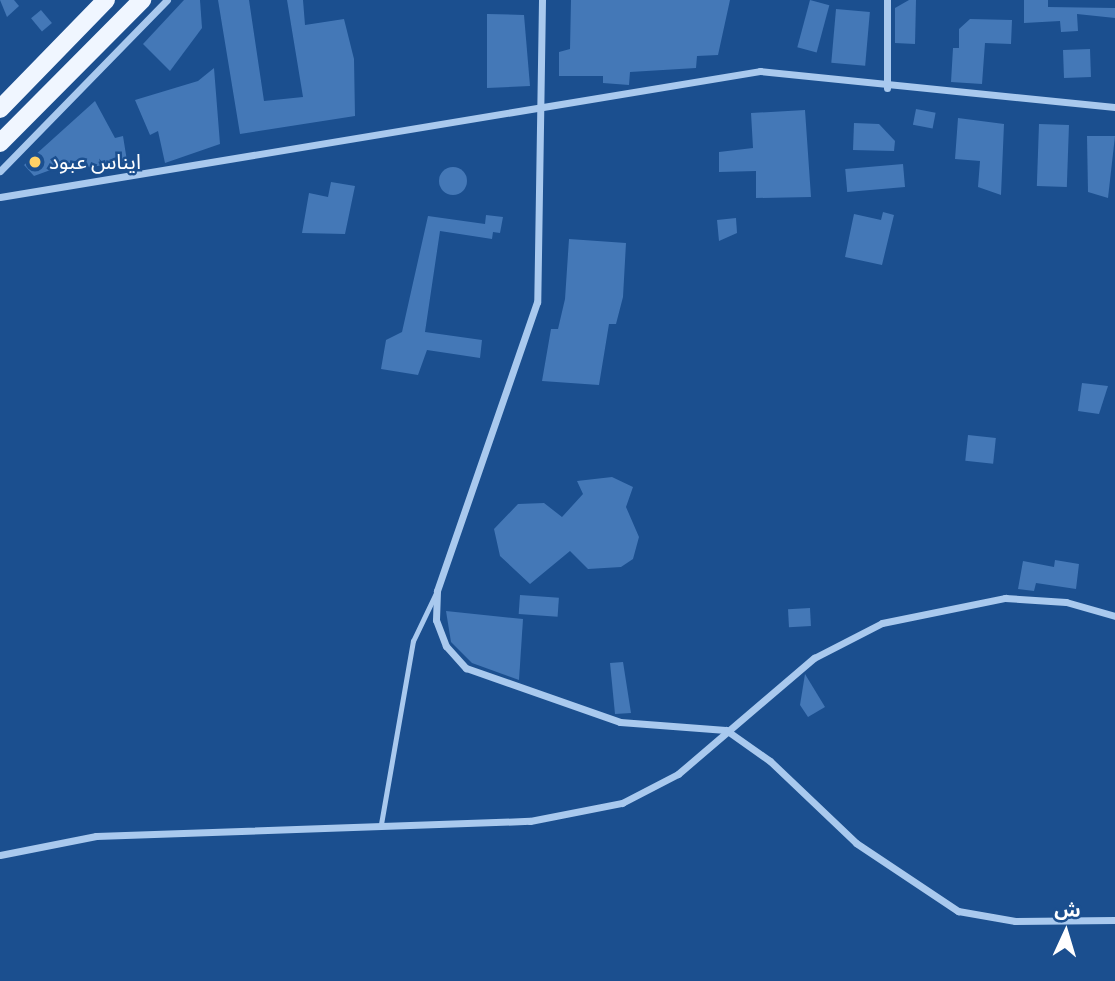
<!DOCTYPE html>
<meta charset="utf-8">
<style>
body{margin:0}
#map{position:relative;width:1115px;height:981px;overflow:hidden;background:#1b4f8f;font-family:"Source Sans 3","Noto Sans Arabic",sans-serif}
div>[style]{position:absolute}
.building>*{inset:0;background:#4478b7;transform-origin:0 0}
.round{border-radius:50%}
.service>*{height:5px;margin:-2.5px;padding:0 2.5px;transform-origin:2.5px;border-radius:2.5px;background:#a9c9ee}
.minor>*{height:7px;margin:-3.5px;padding:0 3.5px;transform-origin:3.5px;border-radius:3.5px;background:#a9c9ee}
.primary>*{height:18px;margin:-9px;padding:0 9px;transform-origin:9px;border-radius:9px;background:#f0f6ff}
.dots>*{width:19px;height:19px;translate:-50% -50%;box-sizing:border-box;border:4px solid #1b4f8f;border-radius:50%}
span{translate:-50% -50%;white-space:nowrap;text-align:center;line-height:1.15;-webkit-text-stroke:5px #1b4f8f;paint-order:stroke}
.poi-label{font-size:21px;color:#fff}
.left{translate:0 -50%;text-align:left}
.north{position:absolute;left:1031px;top:897px;width:70px;height:70px;-webkit-text-stroke:5px #1b4f8f;paint-order:stroke;rotate:4deg;font-size:19px;font-weight:700;line-height:28px;text-align:center;color:#fff}
.north::after{content:'';display:block;margin:auto;width:24px;height:32px;background:#fff;clip-path:polygon(50% 0,100% 100%,50% 72%,0 100%)}
</style>
<div id="map">
<div class="building">
<i style="clip-path:polygon(0 0,14px 0,19px 6px,7px 17px)"></i>
<i style="clip-path:polygon(184px 0,200px 0,202px 28px,170px 71px,143px 44px)"></i>
<i style="clip-path:polygon(218px 0,249px 0,264px 101px,303px 97px,287px 0,303px 0,305px 25px,344px 19px,354px 59px,355px 116px,240px 134px)"></i>
<i style="clip-path:polygon(571px 0,730px 0,718px 55px,697px 56px,696px 68px,630px 72px,629px 85px,603px 83px,603px 76px,559px 76px,559px 52px,570px 49px)"></i>
<i style="left:810px;top:0;width:20px;height:49px;rotate:15deg"></i>
<i style="clip-path:polygon(909px 0,916px 0,915px 44px,895px 43px,895px 8px)"></i>
<i style="clip-path:polygon(1024px 0,1048px 0,1048px 7px,1115px 8px,1115px 18px,1077px 14px,1078px 31px,1061px 32px,1060px 21px,1024px 23px)"></i>
<i style="left:836px;top:9px;width:34px;height:54px;rotate:5deg"></i>
<i style="left:41px;top:10px;width:17px;height:13px;rotate:50deg"></i>
<i style="clip-path:polygon(487px 14px,524px 15px,530px 86px,487px 88px)"></i>
<i style="clip-path:polygon(970px 19px,1012px 20px,1011px 44px,985px 43px,982px 84px,951px 82px,953px 48px,959px 48px,959px 29px)"></i>
<i style="left:1090px;top:49px;width:28px;height:27px;rotate:88deg"></i>
<i style="clip-path:polygon(214px 68px,220px 144px,165px 163px,158px 131px,150px 135px,135px 100px,198px 81px)"></i>
<i style="clip-path:polygon(95px 101px,115px 138px,123px 136px,127px 161px,80px 169px,78px 160px,34px 176px,24px 165px)"></i>
<i style="left:916px;top:109px;width:20px;height:16px;rotate:11deg"></i>
<i style="clip-path:polygon(805px 110px,811px 197px,756px 198px,756px 171px,719px 172px,719px 152px,753px 148px,751px 113px)"></i>
<i style="clip-path:polygon(958px 118px,1004px 124px,1001px 195px,978px 187px,980px 161px,955px 159px)"></i>
<i style="clip-path:polygon(854px 123px,879px 124px,895px 141px,894px 151px,853px 150px)"></i>
<i style="left:1039px;top:124px;width:30px;height:62px;rotate:2deg"></i>
<i style="clip-path:polygon(1087px 136px,1115px 136px,1108px 198px,1088px 192px)"></i>
<i style="left:903px;top:164px;width:23px;height:58px;rotate:85deg"></i>
<i class="round" style="left:439px;top:167px;width:28px;height:28px"></i>
<i style="clip-path:polygon(331px 182px,355px 186px,345px 234px,302px 233px,309px 193px,328px 197px)"></i>
<i style="clip-path:polygon(883px 212px,894px 215px,882px 265px,845px 257px,854px 214px,881px 220px)"></i>
<i style="clip-path:polygon(486px 215px,503px 217px,500px 233px,493px 232px,492px 239px,440px 231px,425px 332px,482px 340px,480px 358px,427px 350px,418px 375px,381px 369px,386px 340px,402px 332px,428px 216px,485px 224px)"></i>
<i style="clip-path:polygon(736px 218px,737px 233px,719px 241px,717px 220px)"></i>
<i style="clip-path:polygon(569px 239px,626px 243px,623px 297px,616px 324px,609px 324px,599px 385px,542px 381px,551px 329px,558px 329px,565px 299px)"></i>
<i style="clip-path:polygon(1082px 383px,1108px 386px,1099px 414px,1078px 411px)"></i>
<i style="left:968px;top:435px;width:28px;height:26px;rotate:6deg"></i>
<i style="clip-path:polygon(612px 477px,633px 487px,626px 507px,639px 537px,633px 559px,621px 567px,588px 569px,570px 551px,530px 584px,500px 556px,494px 529px,518px 504px,544px 503px,562px 517px,583px 494px,577px 481px)"></i>
<i style="clip-path:polygon(1055px 560px,1079px 564px,1076px 589px,1036px 583px,1034px 591px,1018px 589px,1023px 561px,1054px 567px)"></i>
<i style="left:520px;top:595px;width:39px;height:19px;rotate:4deg"></i>
<i style="left:810px;top:608px;width:18px;height:22px;rotate:87deg"></i>
<i style="clip-path:polygon(446px 611px,523px 619px,519px 680px,472px 663px,451px 642px)"></i>
<i style="clip-path:polygon(623px 662px,631px 713px,615px 714px,610px 663px)"></i>
<i style="clip-path:polygon(805px 674px,825px 707px,808px 717px,800px 705px)"></i>
</div>
<div class="service">
<i style="left:381px;top:824px;width:186px;rotate:-80.1deg"></i>
<i style="left:413px;top:641px;width:55px;rotate:-64.4deg"></i>
</div>
<div class="minor">
<i style="left:542px;top:0;width:302px;rotate:90.9deg"></i>
<i style="left:537px;top:302px;width:306px;rotate:109.1deg"></i>
<i style="left:437px;top:591px;width:29px;rotate:92deg"></i>
<i style="left:436px;top:620px;width:28px;rotate:69deg"></i>
<i style="left:446px;top:646px;width:30px;rotate:48deg"></i>
<i style="left:466px;top:668px;width:163px;rotate:19.3deg"></i>
<i style="left:620px;top:722px;width:106px;rotate:4.3deg"></i>
<i style="left:726px;top:730px;width:54px;rotate:35.2deg"></i>
<i style="left:770px;top:761px;width:119px;rotate:43.6deg"></i>
<i style="left:856px;top:843px;width:123px;rotate:33.7deg"></i>
<i style="left:958px;top:911px;width:58px;rotate:10deg"></i>
<i style="left:1015px;top:921px;width:100px;rotate:-0.6deg"></i>
<i style="left:887px;top:0;width:88px;rotate:90deg"></i>
<i style="left:0;top:171px;width:239px;rotate:-45.7deg"></i>
<i style="left:0;top:197px;width:770px;rotate:-9.41deg"></i>
<i style="left:760px;top:71px;width:357px;rotate:5.8deg"></i>
<i style="left:0;top:855px;width:98px;rotate:-11.2deg"></i>
<i style="left:96px;top:836px;width:434px;rotate:-2deg"></i>
<i style="left:530px;top:821px;width:94px;rotate:-11.1deg"></i>
<i style="left:622px;top:803px;width:63px;rotate:-27.4deg"></i>
<i style="left:678px;top:774px;width:179px;rotate:-40.5deg"></i>
<i style="left:814px;top:658px;width:76px;rotate:-27.2deg"></i>
<i style="left:882px;top:623px;width:126px;rotate:-11.5deg"></i>
<i style="left:1005px;top:598px;width:61px;rotate:3.8deg"></i>
<i style="left:1066px;top:602px;width:51px;rotate:15.9deg"></i>
</div>
<div class="primary">
<i style="left:0;top:109px;width:152px;rotate:-45.8deg"></i>
<i style="left:0;top:143px;width:202px;rotate:-45.2deg"></i>
</div>
<div class="dots">
<i style="left:35px;top:162px;background:#ffd166"></i>
</div>
<div class="poi-label">
<span class="left" style="left:49px;top:162px">ايناس عبود</span>
</div>
<div class="north">ش</div>
</div>
